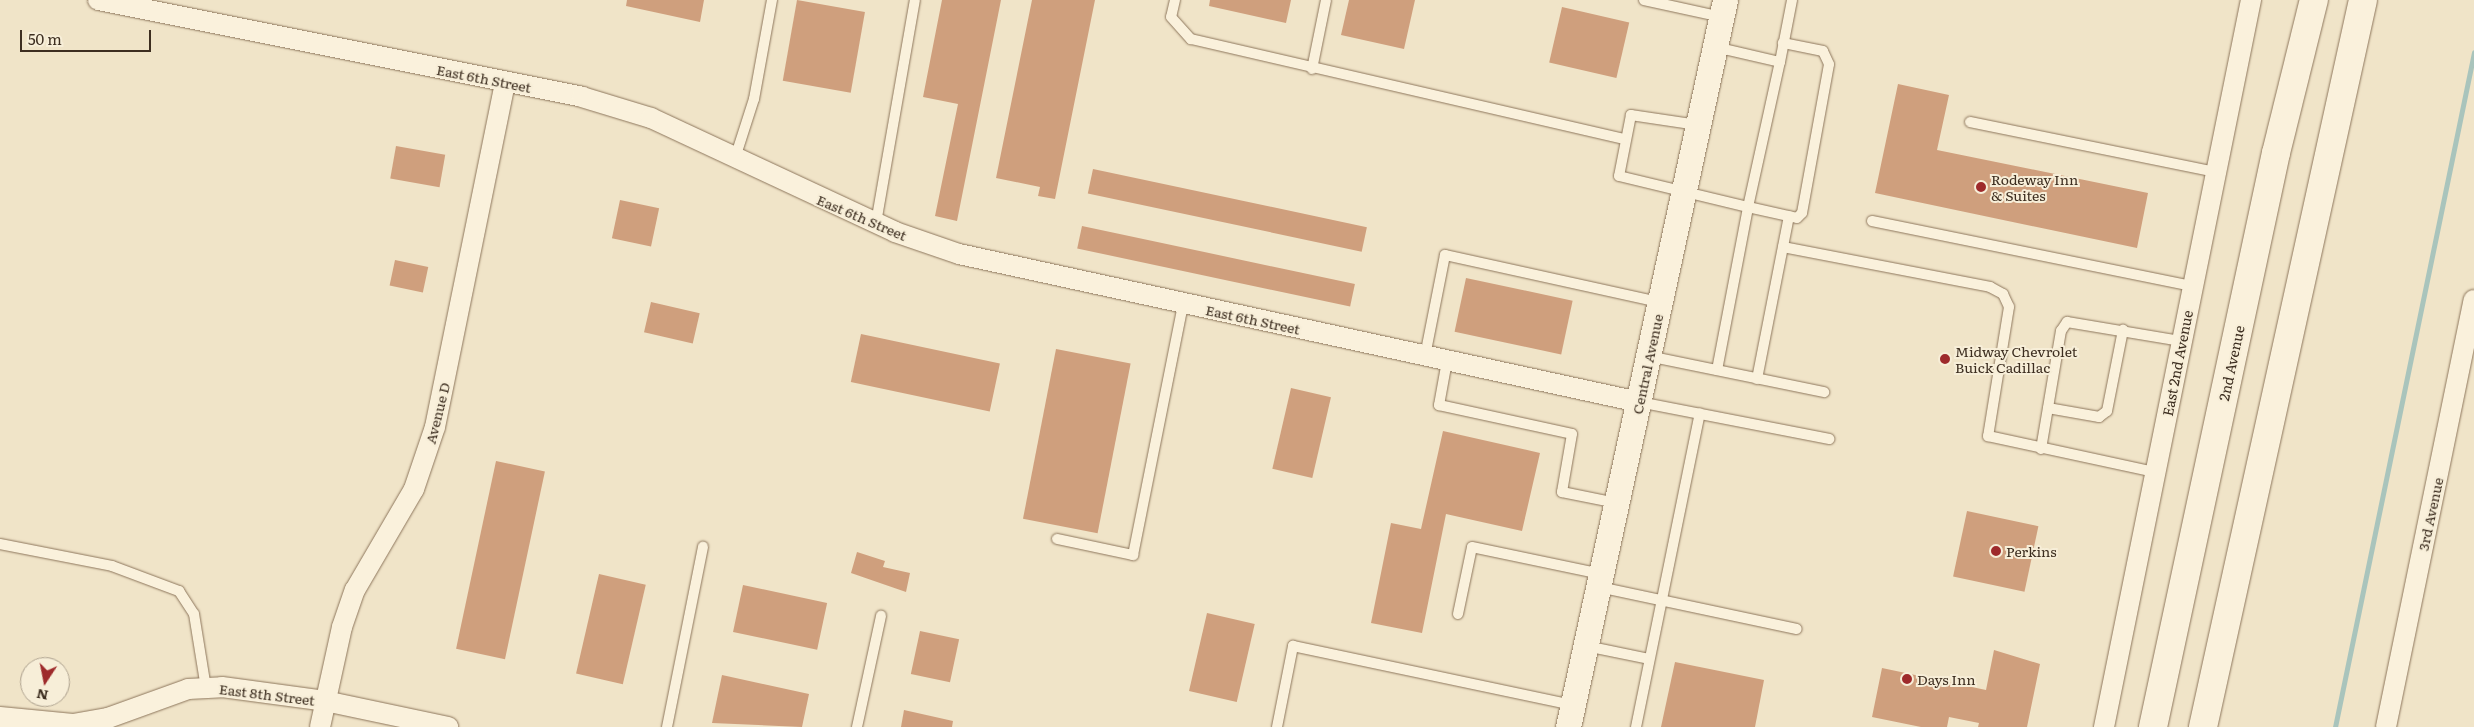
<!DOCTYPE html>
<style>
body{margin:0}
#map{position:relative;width:2474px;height:727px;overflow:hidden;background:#f0e4c8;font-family:Literata,serif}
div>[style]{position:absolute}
.stream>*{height:5px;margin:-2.5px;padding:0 2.5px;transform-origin:2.5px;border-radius:2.5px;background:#a9c4bc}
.building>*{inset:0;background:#cf9f7d;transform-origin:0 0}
.roads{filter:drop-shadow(0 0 1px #8d765c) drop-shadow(0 0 1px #8d765c)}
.service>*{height:10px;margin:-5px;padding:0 5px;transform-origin:5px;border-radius:5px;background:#faf1dc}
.minor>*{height:20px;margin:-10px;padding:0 10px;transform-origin:10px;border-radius:10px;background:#faf1dc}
.tertiary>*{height:25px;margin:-12.5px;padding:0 12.5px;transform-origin:12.5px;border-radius:12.5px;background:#faf1dc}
.secondary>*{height:28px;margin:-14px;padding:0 14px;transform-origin:14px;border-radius:14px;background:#faf1dc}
.dots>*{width:14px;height:14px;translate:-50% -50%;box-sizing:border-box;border:2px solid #f7eed8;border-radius:50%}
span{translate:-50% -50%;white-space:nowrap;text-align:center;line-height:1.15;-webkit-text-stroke:4px #f7eed8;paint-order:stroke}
.street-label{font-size:14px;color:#3d2e20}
.poi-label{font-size:14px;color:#3d2e20}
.left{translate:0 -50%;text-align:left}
.north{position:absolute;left:20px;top:657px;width:50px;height:50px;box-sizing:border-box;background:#f7eed8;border:1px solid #ada18e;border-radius:50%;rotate:191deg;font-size:14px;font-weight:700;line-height:20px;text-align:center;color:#3d2e20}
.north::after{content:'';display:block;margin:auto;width:18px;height:22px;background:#9e2a2b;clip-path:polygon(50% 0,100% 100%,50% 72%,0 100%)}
.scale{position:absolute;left:20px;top:30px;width:131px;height:22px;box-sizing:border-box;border:2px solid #3d2e20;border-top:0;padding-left:6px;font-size:15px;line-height:18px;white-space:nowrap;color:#3d2e20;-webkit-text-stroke:4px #f7eed8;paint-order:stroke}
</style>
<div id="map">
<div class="stream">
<i style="left:2335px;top:727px;width:689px;rotate:-78.36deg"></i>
</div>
<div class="building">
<i style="clip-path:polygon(627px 0,704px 0,700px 22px,626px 6px)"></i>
<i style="left:797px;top:0;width:69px;height:82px;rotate:10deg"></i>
<i style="clip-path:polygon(942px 0,1001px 0,957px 221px,935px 216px,958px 104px,923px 97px)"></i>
<i style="clip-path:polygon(1032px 0,1095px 0,1055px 199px,1038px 196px,1040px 187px,996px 178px)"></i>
<i style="clip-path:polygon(1210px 0,1291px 0,1286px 23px,1209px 6px)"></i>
<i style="clip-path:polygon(1349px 0,1415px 0,1404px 49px,1341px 35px)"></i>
<i style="left:1562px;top:7px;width:69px;height:57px;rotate:13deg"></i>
<i style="clip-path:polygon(1898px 84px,1949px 95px,1937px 150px,2148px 193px,2137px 248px,1875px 193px)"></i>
<i style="left:396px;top:146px;width:50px;height:33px;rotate:10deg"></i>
<i style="left:1093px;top:169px;width:280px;height:25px;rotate:12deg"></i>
<i style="left:620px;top:200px;width:40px;height:39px;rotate:12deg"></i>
<i style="left:1082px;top:226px;width:279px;height:23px;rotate:12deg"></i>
<i style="left:395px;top:260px;width:34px;height:26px;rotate:12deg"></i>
<i style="left:1466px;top:278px;width:109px;height:55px;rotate:12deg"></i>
<i style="left:651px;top:302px;width:50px;height:31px;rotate:13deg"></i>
<i style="left:861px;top:334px;width:142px;height:49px;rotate:12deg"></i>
<i style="left:1056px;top:349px;width:76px;height:173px;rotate:11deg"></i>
<i style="left:1291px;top:388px;width:41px;height:83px;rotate:13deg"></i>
<i style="clip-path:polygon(1443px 431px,1540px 453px,1522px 531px,1446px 514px,1422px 633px,1371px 623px,1391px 523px,1421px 529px)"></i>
<i style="left:496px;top:461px;width:50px;height:192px;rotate:12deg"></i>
<i style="left:1967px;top:511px;width:73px;height:67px;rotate:12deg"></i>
<i style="clip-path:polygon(857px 552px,885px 561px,883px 567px,910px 573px,906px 592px,851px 573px)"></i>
<i style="left:599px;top:574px;width:48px;height:102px;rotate:13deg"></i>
<i style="left:743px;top:585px;width:86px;height:48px;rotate:12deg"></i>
<i style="left:1207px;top:613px;width:49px;height:80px;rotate:13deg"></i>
<i style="left:920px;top:631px;width:40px;height:44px;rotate:12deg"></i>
<i style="clip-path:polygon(1994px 650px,2040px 664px,2027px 727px,1978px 727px,1979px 723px,1949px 717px,1947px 727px,1921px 727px,1872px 717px,1882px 668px,1986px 690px)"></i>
<i style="clip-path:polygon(1675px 662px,1764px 680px,1755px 727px,1661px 727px)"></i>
<i style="clip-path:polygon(722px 675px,809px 694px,802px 727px,712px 723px)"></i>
<i style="clip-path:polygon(904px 710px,953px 721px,952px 727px,901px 727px)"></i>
</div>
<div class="roads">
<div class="service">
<i style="left:1175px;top:0;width:17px;rotate:103deg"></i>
<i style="left:1171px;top:17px;width:30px;rotate:48deg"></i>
<i style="left:1191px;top:39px;width:445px;rotate:13deg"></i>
<i style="left:1644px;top:0;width:79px;rotate:12.4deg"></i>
<i style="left:1780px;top:62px;width:63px;rotate:-79deg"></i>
<i style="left:1312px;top:69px;width:70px;rotate:-78.5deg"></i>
<i style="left:1970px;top:122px;width:250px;rotate:11.5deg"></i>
<i style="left:1698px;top:125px;width:68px;rotate:-171.5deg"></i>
<i style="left:1631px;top:115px;width:62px;rotate:101.1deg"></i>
<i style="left:1619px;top:176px;width:133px;rotate:13.5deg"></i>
<i style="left:1748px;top:207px;width:148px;rotate:-77.6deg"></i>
<i style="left:1780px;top:62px;width:67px;rotate:-167deg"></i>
<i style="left:736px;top:155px;width:59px;rotate:-72.2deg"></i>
<i style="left:754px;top:99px;width:101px;rotate:-79.7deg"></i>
<i style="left:1872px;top:221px;width:327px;rotate:11.5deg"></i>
<i style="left:876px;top:223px;width:226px;rotate:-80.1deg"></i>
<i style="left:1783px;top:247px;width:211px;rotate:10.9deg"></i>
<i style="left:1990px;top:287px;width:15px;rotate:28deg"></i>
<i style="left:2003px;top:294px;width:14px;rotate:65deg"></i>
<i style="left:2009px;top:307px;width:131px;rotate:99.2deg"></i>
<i style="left:1988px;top:436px;width:171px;rotate:12.2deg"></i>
<i style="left:1425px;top:356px;width:103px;rotate:-78.8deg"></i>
<i style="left:1445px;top:255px;width:219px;rotate:12.4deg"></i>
<i style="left:1648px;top:356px;width:180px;rotate:11.6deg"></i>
<i style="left:1447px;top:361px;width:45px;rotate:100.3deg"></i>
<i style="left:1439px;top:405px;width:136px;rotate:12.3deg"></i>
<i style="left:1572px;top:434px;width:59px;rotate:99.8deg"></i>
<i style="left:1562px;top:492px;width:55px;rotate:11.5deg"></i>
<i style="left:1717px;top:370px;width:166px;rotate:-79.2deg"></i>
<i style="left:1748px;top:207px;width:50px;rotate:12.7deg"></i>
<i style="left:1797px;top:218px;width:7px;rotate:-45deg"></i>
<i style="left:1802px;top:213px;width:151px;rotate:-79.7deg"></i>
<i style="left:1829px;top:64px;width:14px;rotate:-115deg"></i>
<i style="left:1823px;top:51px;width:41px;rotate:-168.7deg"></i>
<i style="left:1757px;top:379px;width:166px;rotate:-78.9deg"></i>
<i style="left:1639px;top:402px;width:194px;rotate:11deg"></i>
<i style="left:2048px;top:408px;width:52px;rotate:10deg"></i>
<i style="left:2099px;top:417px;width:10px;rotate:-37deg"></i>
<i style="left:2107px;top:411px;width:83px;rotate:-78.8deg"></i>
<i style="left:2041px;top:449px;width:120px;rotate:-80.4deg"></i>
<i style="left:2061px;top:331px;width:11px;rotate:-56deg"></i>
<i style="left:2067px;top:322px;width:116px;rotate:9.5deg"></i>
<i style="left:1057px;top:539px;width:78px;rotate:11.9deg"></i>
<i style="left:1133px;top:555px;width:256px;rotate:-78.7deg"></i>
<i style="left:0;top:544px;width:114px;rotate:11.1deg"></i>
<i style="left:112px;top:566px;width:72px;rotate:20.5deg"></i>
<i style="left:179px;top:591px;width:27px;rotate:57deg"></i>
<i style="left:194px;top:614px;width:75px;rotate:80.8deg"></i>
<i style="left:1599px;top:587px;width:202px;rotate:12deg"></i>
<i style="left:1458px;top:614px;width:68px;rotate:-78.2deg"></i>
<i style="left:1472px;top:547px;width:132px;rotate:11.8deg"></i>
<i style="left:1586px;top:646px;width:64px;rotate:11.7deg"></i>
<i style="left:667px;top:727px;width:184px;rotate:-78.7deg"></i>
<i style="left:857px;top:727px;width:114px;rotate:-77.8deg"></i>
<i style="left:1277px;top:727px;width:83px;rotate:-78.8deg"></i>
<i style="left:1293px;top:646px;width:285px;rotate:11.9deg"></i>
<i style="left:1636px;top:727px;width:320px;rotate:-78.5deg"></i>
</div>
<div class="minor">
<i style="left:98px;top:0;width:494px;rotate:11.3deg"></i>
<i style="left:582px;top:97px;width:72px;rotate:16.9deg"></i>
<i style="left:651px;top:118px;width:269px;rotate:25deg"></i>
<i style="left:895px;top:232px;width:68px;rotate:19deg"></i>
<i style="left:959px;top:254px;width:696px;rotate:12.28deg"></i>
<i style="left:0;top:717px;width:73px;rotate:5.5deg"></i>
<i style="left:73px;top:724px;width:36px;rotate:-10deg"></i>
<i style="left:108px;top:718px;width:85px;rotate:-19.9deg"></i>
<i style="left:188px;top:689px;width:34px;rotate:-3deg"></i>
<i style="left:222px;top:687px;width:104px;rotate:7.7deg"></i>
<i style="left:325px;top:701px;width:126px;rotate:11.9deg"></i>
<i style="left:320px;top:727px;width:102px;rotate:-77.6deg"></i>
<i style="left:342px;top:627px;width:39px;rotate:-71deg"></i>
<i style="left:355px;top:590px;width:117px;rotate:-59.7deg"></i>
<i style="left:414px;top:489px;width:65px;rotate:-71.3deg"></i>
<i style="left:435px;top:427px;width:352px;rotate:-78.5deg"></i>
<i style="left:2104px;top:727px;width:742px;rotate:-78.57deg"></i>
<i style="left:2386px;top:727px;width:436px;rotate:-78.4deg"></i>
</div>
<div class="tertiary">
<i style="left:1568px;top:727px;width:744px;rotate:-77.81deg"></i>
</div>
<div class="secondary">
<i style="left:2153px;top:727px;width:587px;rotate:-77.91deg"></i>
<i style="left:2276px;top:153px;width:158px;rotate:-76.1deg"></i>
<i style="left:2203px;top:727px;width:744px;rotate:-77.59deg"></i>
</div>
</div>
<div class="dots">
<i style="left:1981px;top:187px;background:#9e2a2b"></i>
<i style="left:1945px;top:359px;background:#9e2a2b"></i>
<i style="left:1996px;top:551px;background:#9e2a2b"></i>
<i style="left:1907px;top:679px;background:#9e2a2b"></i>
</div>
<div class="street-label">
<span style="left:484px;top:78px;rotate:11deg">East 6th Street</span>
<span style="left:862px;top:217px;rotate:23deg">East 6th Street</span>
<span style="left:1253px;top:319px;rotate:12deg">East 6th Street</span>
<span style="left:2177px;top:363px;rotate:-79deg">East 2nd Avenue</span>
<span style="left:2231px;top:363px;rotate:-78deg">2nd Avenue</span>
<span style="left:1647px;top:364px;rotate:-78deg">Central Avenue</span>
<span style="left:437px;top:413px;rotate:-76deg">Avenue D</span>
<span style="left:2430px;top:514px;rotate:-78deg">3rd Avenue</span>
<span style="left:267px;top:694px;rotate:7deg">East 8th Street</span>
</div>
<div class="poi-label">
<span class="left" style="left:1991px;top:187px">Rodeway Inn<br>&amp; Suites</span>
<span class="left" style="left:1955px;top:359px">Midway Chevrolet<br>Buick Cadillac</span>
<span class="left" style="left:2006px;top:551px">Perkins</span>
<span class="left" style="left:1917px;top:679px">Days Inn</span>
</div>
<div class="north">N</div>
<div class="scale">50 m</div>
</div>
